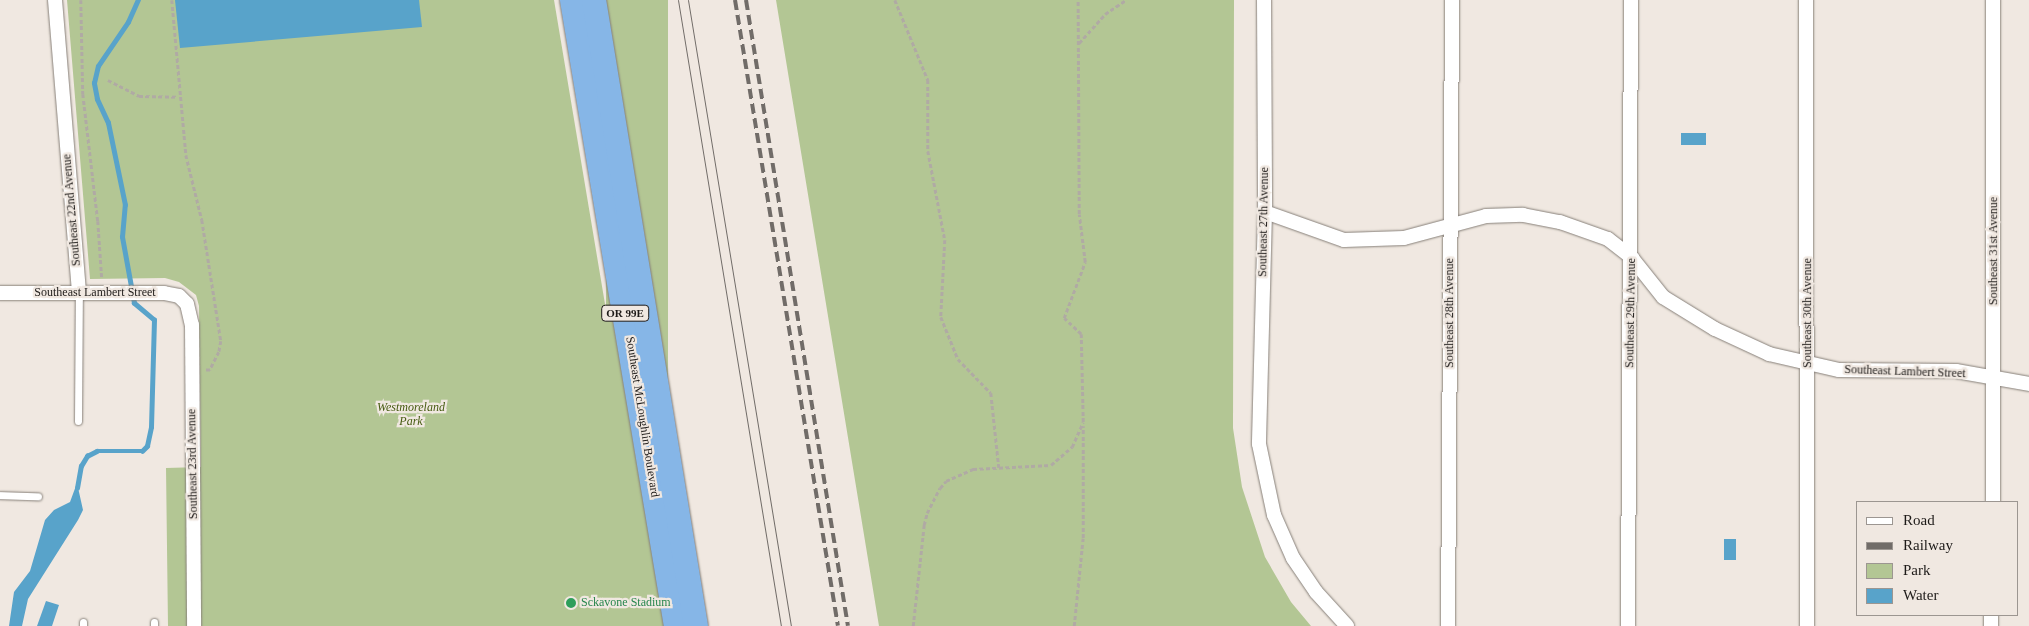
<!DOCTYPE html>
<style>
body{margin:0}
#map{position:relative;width:2029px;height:626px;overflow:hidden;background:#f0e8e1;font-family:Georgia,serif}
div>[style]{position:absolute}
.green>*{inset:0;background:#b3c694;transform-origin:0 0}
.water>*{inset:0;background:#58a3ca;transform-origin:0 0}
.stream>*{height:4.5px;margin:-2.25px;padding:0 2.25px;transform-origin:2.25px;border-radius:2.25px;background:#58a3ca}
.path>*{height:2.5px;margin-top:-1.25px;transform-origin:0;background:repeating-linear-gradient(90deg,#b0aaa4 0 4px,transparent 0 6.5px)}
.roads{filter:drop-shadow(0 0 1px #878079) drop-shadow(0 0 1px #878079)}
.service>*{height:7px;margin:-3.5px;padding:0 3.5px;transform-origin:3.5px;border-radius:3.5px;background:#fff}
.minor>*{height:14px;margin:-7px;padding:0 7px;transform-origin:7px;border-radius:7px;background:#fff}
.trunk>*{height:24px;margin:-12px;padding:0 12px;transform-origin:12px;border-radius:12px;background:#86b6e7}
.tram>*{height:1px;margin:-0.5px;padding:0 0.5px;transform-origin:0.5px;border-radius:0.5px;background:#716c68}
.rail>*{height:4px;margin-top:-2px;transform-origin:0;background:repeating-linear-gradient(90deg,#716c68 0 10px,transparent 0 15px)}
.dots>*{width:14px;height:14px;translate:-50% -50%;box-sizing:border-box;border:2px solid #f0e8e1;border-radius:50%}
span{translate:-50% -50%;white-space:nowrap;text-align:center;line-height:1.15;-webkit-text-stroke:4.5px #f0e8e1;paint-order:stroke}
.shield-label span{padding:1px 4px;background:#f0e8e1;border:1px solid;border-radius:4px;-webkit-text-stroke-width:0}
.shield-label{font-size:11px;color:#1d1a18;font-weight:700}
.street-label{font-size:12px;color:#1d1a18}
.park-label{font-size:12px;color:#465b11;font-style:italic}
.leisure-label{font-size:12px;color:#27864d}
.left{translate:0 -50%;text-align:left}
.legend{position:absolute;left:1856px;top:501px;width:162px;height:115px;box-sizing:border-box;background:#f0e8e1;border:1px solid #9c9691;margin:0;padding:6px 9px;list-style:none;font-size:15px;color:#1d1a18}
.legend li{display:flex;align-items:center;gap:10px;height:25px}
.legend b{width:25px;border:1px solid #9c9691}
</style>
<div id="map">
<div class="green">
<i style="clip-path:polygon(67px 0,554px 0,659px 626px,168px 626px,166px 468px,201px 467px,199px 306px,196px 295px,179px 282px,165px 278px,90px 279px)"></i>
<i style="left:606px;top:0;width:62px;height:635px"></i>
<i style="clip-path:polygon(776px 0,1234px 0,1233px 428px,1242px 487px,1265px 557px,1291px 602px,1311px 626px,879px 626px)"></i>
</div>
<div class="water">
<i style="clip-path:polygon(175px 0,419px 0,422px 27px,180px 48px)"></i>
<i style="left:1681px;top:133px;width:25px;height:12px"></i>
<i style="clip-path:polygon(77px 483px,83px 510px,78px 520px,28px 599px,22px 626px,9px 626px,14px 592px,30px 571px,45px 520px,54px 510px,70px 502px)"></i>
<i style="left:1724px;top:539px;width:12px;height:21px"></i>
<i style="clip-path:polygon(46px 601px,59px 605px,52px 626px,37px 626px)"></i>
</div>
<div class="stream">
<i style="left:77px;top:488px;width:22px;rotate:-80deg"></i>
<i style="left:81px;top:466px;width:12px;rotate:-59deg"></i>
<i style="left:87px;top:456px;width:11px;rotate:-27deg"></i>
<i style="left:97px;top:451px;width:45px"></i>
<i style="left:142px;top:451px;width:7px;rotate:-45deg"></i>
<i style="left:147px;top:446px;width:19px;rotate:-78deg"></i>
<i style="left:151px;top:427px;width:107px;rotate:-88.4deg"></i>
<i style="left:154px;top:320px;width:26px;rotate:-140deg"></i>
<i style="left:134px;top:303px;width:67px;rotate:-100.3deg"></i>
<i style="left:122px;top:237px;width:32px;rotate:-85deg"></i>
<i style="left:125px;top:205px;width:84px;rotate:-101.7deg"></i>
<i style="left:108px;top:123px;width:26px;rotate:-115deg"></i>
<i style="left:97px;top:99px;width:16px;rotate:-101deg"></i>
<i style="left:94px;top:83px;width:17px;rotate:-77deg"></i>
<i style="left:98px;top:66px;width:53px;rotate:-55.7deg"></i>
<i style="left:128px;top:22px;width:24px;rotate:-66deg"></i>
</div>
<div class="path">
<i style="left:81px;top:0;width:94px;rotate:88.8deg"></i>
<i style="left:83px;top:94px;width:128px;rotate:83.3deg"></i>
<i style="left:98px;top:221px;width:58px;rotate:86.1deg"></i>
<i style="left:172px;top:0;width:156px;rotate:84.8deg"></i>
<i style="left:186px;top:155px;width:67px;rotate:76.2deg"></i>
<i style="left:202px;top:220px;width:122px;rotate:81.1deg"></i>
<i style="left:221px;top:341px;width:11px;rotate:100deg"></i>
<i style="left:219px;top:352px;width:20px;rotate:117deg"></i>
<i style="left:210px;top:370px;width:4px;rotate:180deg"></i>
<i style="left:895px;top:0;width:87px;rotate:67.6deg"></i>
<i style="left:928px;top:80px;width:71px;rotate:90deg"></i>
<i style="left:928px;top:151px;width:91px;rotate:79.2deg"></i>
<i style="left:945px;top:240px;width:77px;rotate:93deg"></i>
<i style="left:941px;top:317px;width:45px;rotate:68deg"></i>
<i style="left:958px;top:359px;width:47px;rotate:45.9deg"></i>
<i style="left:991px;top:393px;width:75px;rotate:83.9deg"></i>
<i style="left:1079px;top:43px;width:39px;rotate:-48deg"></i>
<i style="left:1105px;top:14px;width:25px;rotate:-34deg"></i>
<i style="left:108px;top:80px;width:35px;rotate:27deg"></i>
<i style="left:139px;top:96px;width:39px;rotate:1deg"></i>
<i style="left:913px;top:626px;width:102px;rotate:-83.8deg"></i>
<i style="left:924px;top:525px;width:12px;rotate:-76deg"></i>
<i style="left:927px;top:513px;width:28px;rotate:-63deg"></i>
<i style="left:940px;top:488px;width:9px;rotate:-49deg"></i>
<i style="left:946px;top:481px;width:30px;rotate:-24deg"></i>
<i style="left:973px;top:469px;width:78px;rotate:-2.9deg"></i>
<i style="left:1051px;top:465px;width:28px;rotate:-41deg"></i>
<i style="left:1072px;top:447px;width:27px;rotate:-66deg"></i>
<i style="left:1083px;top:422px;width:88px;rotate:-91.3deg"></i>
<i style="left:1081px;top:334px;width:23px;rotate:-137deg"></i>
<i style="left:1064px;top:318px;width:60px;rotate:-69.4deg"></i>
<i style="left:1085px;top:262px;width:48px;rotate:-97.1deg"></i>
<i style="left:1079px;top:214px;width:214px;rotate:-90.3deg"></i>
<i style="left:1074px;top:626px;width:88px;rotate:-84.2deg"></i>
<i style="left:1083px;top:538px;width:112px;rotate:-90deg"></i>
</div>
<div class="roads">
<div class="service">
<i style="left:78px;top:421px;width:128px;rotate:-89.6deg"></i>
<i style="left:0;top:495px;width:38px;rotate:2deg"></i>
<i style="left:83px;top:626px;width:4px;rotate:-90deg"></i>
<i style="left:154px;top:626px;width:4px;rotate:-90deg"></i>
</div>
<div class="minor">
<i style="left:55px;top:0;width:294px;rotate:85.3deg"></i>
<i style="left:1264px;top:0;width:212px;rotate:89.7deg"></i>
<i style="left:1265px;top:212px;width:232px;rotate:91.5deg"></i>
<i style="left:1259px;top:444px;width:73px;rotate:78.1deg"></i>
<i style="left:1274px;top:515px;width:47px;rotate:66.2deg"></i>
<i style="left:1293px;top:558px;width:41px;rotate:55.9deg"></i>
<i style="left:1316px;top:592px;width:46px;rotate:47.6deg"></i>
<i style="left:1806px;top:0;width:626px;rotate:89.91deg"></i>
<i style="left:1265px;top:212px;width:84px;rotate:19.5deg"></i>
<i style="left:1344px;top:240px;width:60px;rotate:-1.9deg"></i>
<i style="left:1404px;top:238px;width:85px;rotate:-15deg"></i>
<i style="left:1486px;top:216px;width:37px;rotate:-2deg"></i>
<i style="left:1523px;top:215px;width:38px;rotate:11deg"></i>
<i style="left:1560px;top:222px;width:51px;rotate:19.5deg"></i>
<i style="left:1608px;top:239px;width:31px;rotate:38deg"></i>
<i style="left:1632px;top:258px;width:50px;rotate:51.5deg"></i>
<i style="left:1663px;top:297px;width:61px;rotate:31.6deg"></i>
<i style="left:1715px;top:329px;width:60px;rotate:24.8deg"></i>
<i style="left:1769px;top:354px;width:72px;rotate:12.9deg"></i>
<i style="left:1839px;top:370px;width:117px;rotate:0.5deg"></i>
<i style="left:1956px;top:371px;width:74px;rotate:10.1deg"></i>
<i style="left:0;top:293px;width:164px"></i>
<i style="left:164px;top:293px;width:15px;rotate:11deg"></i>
<i style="left:179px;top:296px;width:11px;rotate:45deg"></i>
<i style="left:187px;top:304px;width:22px;rotate:77deg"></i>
<i style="left:192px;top:325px;width:301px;rotate:89.6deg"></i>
<i style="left:1993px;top:502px;width:502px;rotate:-90deg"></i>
<i style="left:1448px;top:626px;width:626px;rotate:-89.63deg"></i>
<i style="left:1628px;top:626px;width:626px;rotate:-89.73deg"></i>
<i style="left:1991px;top:626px;width:11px;rotate:-90deg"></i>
</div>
<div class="trunk">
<i style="left:572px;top:0;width:635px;rotate:80.57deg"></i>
<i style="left:594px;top:0;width:634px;rotate:80.75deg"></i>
</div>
</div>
<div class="tram">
<i style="left:678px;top:0;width:634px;rotate:80.66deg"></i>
<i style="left:688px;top:0;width:634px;rotate:80.66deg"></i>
</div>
<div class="rail">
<i style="left:735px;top:0;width:634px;rotate:80.66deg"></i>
<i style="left:746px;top:0;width:634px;rotate:80.75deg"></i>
</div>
<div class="dots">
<i style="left:571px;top:603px;background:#2e9e5b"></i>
</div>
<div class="shield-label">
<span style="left:625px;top:313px">OR 99E</span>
</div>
<div class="street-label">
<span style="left:72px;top:210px;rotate:-95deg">Southeast 22nd Avenue</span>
<span style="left:1264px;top:222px;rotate:-89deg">Southeast 27th Avenue</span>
<span style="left:1994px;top:251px;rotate:-90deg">Southeast 31st Avenue</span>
<span style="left:95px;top:293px">Southeast Lambert Street</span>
<span style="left:1450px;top:313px;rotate:-90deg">Southeast 28th Avenue</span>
<span style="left:1631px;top:313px;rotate:-89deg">Southeast 29th Avenue</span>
<span style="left:1808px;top:313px;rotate:-90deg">Southeast 30th Avenue</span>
<span style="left:1905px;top:372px;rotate:2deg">Southeast Lambert Street</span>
<span style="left:642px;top:417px;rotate:81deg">Southeast McLoughlin Boulevard</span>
<span style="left:193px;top:464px;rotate:-91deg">Southeast 23rd Avenue</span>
</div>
<div class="park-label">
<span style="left:411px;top:415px">Westmoreland<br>Park</span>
</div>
<div class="leisure-label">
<span class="left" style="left:581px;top:603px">Sckavone Stadium</span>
</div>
<ul class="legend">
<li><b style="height:6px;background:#fff"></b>Road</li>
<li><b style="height:6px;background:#716c68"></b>Railway</li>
<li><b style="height:14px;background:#b3c694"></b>Park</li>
<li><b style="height:14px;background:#58a3ca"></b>Water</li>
</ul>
</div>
